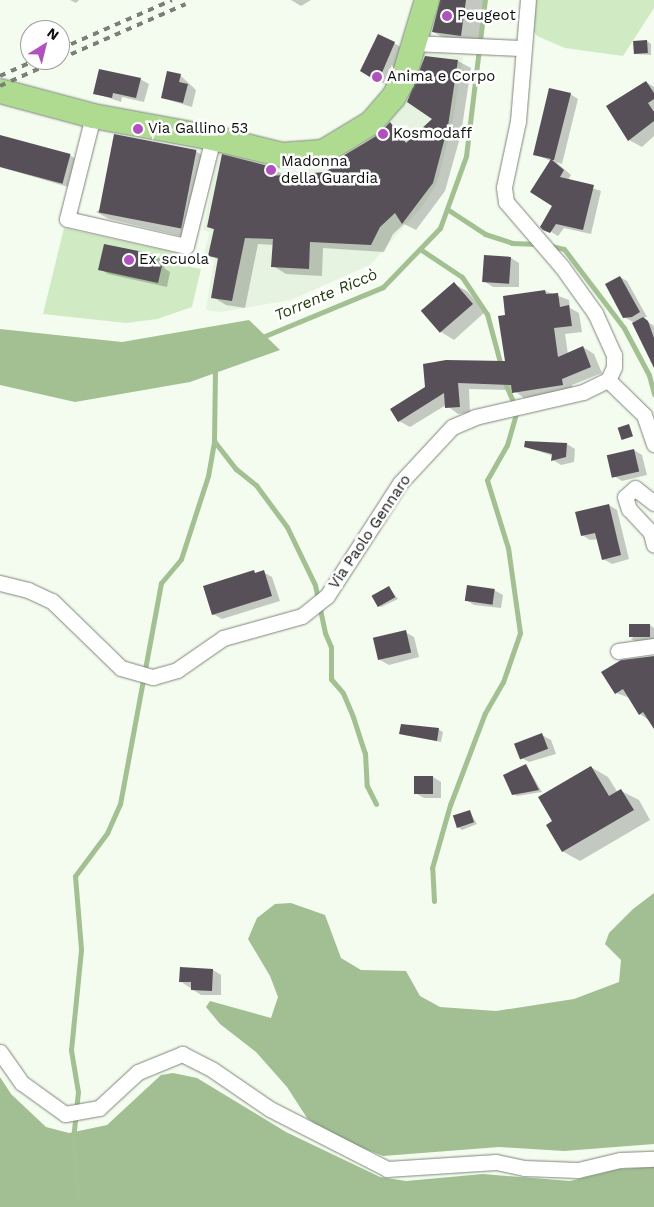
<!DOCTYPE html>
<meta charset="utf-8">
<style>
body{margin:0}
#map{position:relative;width:654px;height:1207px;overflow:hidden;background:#f4fcf0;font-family:"Work Sans",sans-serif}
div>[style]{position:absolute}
.built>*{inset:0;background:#e6f3e0}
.green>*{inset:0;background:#d0eac3}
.forest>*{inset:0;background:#a1bf92}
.water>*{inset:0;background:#a3c093}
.shadow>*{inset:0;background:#0003}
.stream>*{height:5px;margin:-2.5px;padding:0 2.5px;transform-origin:2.5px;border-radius:2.5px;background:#a3c093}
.building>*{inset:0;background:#585059;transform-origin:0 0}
.roads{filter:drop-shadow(0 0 1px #7e857a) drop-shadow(0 0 1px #7e857a)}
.street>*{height:15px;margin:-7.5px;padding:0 7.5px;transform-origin:7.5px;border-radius:7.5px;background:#fff}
.primary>*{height:24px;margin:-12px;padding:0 12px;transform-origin:12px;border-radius:12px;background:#afdb91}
.rail>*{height:4px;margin-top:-2px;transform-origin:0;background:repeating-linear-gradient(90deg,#7a8078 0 6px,transparent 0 12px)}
.dots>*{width:14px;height:14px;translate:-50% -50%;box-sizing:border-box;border:2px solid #fff;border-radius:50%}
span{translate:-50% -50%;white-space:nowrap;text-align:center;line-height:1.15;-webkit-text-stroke:5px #fff;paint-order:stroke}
.poi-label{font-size:15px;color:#0e110d}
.left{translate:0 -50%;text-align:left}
.street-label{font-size:15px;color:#0e110d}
.water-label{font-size:16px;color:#1e3a0a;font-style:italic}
.north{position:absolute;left:20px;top:20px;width:50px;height:50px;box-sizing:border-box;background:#fff;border:1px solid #9fa09e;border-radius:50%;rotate:36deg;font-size:14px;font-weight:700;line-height:20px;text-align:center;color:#0e110d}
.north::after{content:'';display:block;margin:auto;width:18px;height:22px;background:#af52bd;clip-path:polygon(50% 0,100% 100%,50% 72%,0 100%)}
</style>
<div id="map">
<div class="built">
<i style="clip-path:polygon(421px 52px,463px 57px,452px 126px,437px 183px,424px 204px,370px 265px,291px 300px,220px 312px,206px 310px,214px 260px,203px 258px,210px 232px,203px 230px,219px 149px,277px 161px,274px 172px,324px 168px,342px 152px)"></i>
</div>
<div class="green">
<i style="clip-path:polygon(536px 0,654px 0,654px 8px,623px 56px,565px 48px,537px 36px,531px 26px)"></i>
<i style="clip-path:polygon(64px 228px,195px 257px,191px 267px,201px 269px,192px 307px,157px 319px,126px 323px,43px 314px)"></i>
</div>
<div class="forest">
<i style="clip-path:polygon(654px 893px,654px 1144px,564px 1151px,499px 1147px,383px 1156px,332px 1136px,307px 1118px,287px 1087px,256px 1052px,220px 1024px,206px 1007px,210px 1001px,271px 1018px,278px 997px,270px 976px,248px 939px,257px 918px,275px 904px,291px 903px,325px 915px,341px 958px,361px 970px,406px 971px,420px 996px,440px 1007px,496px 1011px,574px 999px,619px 982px,621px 960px,605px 944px,609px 933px,633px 909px)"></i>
<i style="clip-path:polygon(173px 1073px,197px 1078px,286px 1132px,380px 1177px,406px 1181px,483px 1174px,570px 1181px,619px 1169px,654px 1167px,654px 1207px,0 1207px,0 1077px,11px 1094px,46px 1127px,69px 1133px,107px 1125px,161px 1075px)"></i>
</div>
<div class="water">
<i style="clip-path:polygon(249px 320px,280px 350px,190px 382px,75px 402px,0 385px,0 329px,122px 342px)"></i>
</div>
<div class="shadow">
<i style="clip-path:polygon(70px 0,79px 0,76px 3px)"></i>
<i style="clip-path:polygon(291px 0,311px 0,301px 6px)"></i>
<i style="clip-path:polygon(441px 0,484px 0,478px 45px,450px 41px,433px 32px)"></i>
<i style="clip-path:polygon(647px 41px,651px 44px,651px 55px,635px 54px)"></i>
<i style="clip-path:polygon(394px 43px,418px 57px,402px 95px,362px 70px)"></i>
<i style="clip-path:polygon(458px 61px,471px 68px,461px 134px,445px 191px,416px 230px,404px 224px,393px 234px,384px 252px,323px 248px,322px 276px,286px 274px,273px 266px,274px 245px,258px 244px,245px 308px,226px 305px,213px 297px,219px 260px,209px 255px,215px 230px,208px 227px,271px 168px,284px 175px,327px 173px,390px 124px,403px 131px,410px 140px,434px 118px)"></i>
<i style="clip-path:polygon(180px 75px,196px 90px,192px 107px,162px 98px)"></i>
<i style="clip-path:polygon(140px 79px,149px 84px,144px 102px,122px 97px,121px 102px,95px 93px)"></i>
<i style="clip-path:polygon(646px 82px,654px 87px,654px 136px,642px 147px,629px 140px)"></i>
<i style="clip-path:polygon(570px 94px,578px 99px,562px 164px,556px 162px,571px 175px,568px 180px,601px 191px,591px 234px,564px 228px,558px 236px,541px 226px,554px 206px,551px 161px,534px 154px)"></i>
<i style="clip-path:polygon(0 139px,69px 155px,82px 162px,75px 189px,0 167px)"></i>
<i style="clip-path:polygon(195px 151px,208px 158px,189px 238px,109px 219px,96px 212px)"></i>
<i style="clip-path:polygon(157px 257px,166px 262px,164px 268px,170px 272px,167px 287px,108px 274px,100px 269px)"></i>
<i style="clip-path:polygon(511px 258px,519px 263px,519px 287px,493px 287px,485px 282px)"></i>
<i style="clip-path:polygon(620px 277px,627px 281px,647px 317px,642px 318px,654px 326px,654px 365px,633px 322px,624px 317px)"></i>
<i style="clip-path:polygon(454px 284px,467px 291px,485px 312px,454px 340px,441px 332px)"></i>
<i style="clip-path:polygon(545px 291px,569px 300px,570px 308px,579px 313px,582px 332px,565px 334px,568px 354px,583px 347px,594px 354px,602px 373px,572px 385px,573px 391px,524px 398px,513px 390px,469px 389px,470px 413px,458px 414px,446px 405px,410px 427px,399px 421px,392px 409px,506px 362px,507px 316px)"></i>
<i style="clip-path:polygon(567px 444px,575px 449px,574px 462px,561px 465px,553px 460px,553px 456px,526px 447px)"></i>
<i style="clip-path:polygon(634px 450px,642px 455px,647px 475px,622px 481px,614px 476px)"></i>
<i style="clip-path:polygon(609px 505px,617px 510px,629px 559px,612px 564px,603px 559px,598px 539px,590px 540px,582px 535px)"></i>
<i style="clip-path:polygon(263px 572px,272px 577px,280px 601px,222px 619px,213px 614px)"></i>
<i style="clip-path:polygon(389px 587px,398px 599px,381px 607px,378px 605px)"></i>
<i style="clip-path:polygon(494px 590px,503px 595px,501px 608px,474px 605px,466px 600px)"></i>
<i style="clip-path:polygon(650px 625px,654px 628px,654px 642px,640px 644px,631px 639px)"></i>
<i style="clip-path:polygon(405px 632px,414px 637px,419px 657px,389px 665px,380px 660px)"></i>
<i style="clip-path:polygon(654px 657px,654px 724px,640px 714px,630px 698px,616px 693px)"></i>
<i style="clip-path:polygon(402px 725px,439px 730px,443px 732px,441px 742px,404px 735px,400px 733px)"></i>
<i style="clip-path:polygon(542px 735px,551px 740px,556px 754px,529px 762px,520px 757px)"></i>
<i style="clip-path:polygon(526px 765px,542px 792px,517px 796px,513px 794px)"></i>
<i style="clip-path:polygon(591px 767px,608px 777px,618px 793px,621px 791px,639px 800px,650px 820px,580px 861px,562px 851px,554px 822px)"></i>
<i style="clip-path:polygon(433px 777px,441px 782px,441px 798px,424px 798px,415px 793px)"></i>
<i style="clip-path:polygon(470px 812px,477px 824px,462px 830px,458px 827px)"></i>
<i style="clip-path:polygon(213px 970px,221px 975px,221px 995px,201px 995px,180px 981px)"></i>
</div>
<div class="stream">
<i style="left:447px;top:209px;width:45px;rotate:33.3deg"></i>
<i style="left:485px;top:234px;width:28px;rotate:18deg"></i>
<i style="left:512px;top:243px;width:26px;rotate:2deg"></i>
<i style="left:547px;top:245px;width:17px;rotate:13deg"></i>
<i style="left:564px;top:249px;width:99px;rotate:52.8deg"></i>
<i style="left:624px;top:328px;width:53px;rotate:62deg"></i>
<i style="left:649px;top:375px;width:20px;rotate:75deg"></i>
<i style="left:420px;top:249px;width:50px;rotate:33.7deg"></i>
<i style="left:462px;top:277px;width:45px;rotate:56deg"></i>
<i style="left:487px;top:314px;width:54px;rotate:74.9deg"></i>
<i style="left:260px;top:338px;width:133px;rotate:-22.5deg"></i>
<i style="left:383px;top:287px;width:82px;rotate:-46deg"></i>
<i style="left:440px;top:228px;width:77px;rotate:-70.1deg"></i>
<i style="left:466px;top:156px;width:157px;rotate:-83.1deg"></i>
<i style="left:214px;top:441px;width:36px;rotate:52deg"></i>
<i style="left:236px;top:469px;width:26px;rotate:39deg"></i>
<i style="left:256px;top:485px;width:52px;rotate:53.6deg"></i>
<i style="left:287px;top:527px;width:64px;rotate:64.2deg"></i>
<i style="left:315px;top:585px;width:49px;rotate:78.2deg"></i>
<i style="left:325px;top:633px;width:15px;rotate:67deg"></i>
<i style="left:331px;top:647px;width:32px;rotate:90deg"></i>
<i style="left:331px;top:679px;width:18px;rotate:49deg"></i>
<i style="left:343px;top:693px;width:26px;rotate:67deg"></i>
<i style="left:353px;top:717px;width:38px;rotate:72deg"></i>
<i style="left:365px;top:753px;width:33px;rotate:87deg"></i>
<i style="left:367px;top:786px;width:20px;rotate:63deg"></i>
<i style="left:434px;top:901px;width:33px;rotate:-93deg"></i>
<i style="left:432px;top:868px;width:66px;rotate:-74.1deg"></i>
<i style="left:450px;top:805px;width:98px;rotate:-69.2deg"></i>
<i style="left:485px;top:713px;width:36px;rotate:-60deg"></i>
<i style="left:503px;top:682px;width:52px;rotate:-70.9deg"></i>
<i style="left:520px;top:633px;width:86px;rotate:-98deg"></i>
<i style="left:508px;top:548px;width:71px;rotate:-107.2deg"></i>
<i style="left:487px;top:480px;width:40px;rotate:-60.3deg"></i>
<i style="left:507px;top:445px;width:35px;rotate:-74deg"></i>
<i style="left:517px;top:411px;width:34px;rotate:-113deg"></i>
<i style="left:78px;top:1197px;width:57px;rotate:-95deg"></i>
<i style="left:73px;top:1140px;width:48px;rotate:-84.1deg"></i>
<i style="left:78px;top:1092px;width:43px;rotate:-99.5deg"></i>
<i style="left:71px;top:1050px;width:101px;rotate:-84.3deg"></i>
<i style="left:81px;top:949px;width:73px;rotate:-94.7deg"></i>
<i style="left:75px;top:876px;width:54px;rotate:-53.3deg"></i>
<i style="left:107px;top:833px;width:32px;rotate:-66deg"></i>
<i style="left:120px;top:804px;width:225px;rotate:-79.5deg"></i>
<i style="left:161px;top:583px;width:31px;rotate:-50deg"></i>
<i style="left:181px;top:559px;width:87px;rotate:-72deg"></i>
<i style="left:208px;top:476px;width:36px;rotate:-80deg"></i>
<i style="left:214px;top:441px;width:73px;rotate:-89.2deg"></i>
</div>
<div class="building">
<i style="clip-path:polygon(440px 0,466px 0,461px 36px,432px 32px)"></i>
<i style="clip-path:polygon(378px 34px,395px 42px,378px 82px,360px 71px)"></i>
<i style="left:647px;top:40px;width:13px;height:14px;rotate:86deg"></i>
<i style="clip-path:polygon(425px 56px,458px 60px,448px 126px,433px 183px,402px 224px,395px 213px,380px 227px,371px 245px,310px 242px,309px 269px,271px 267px,273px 239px,245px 238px,232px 301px,211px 298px,218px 258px,208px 256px,214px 229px,207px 227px,222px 154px,272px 167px,270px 176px,326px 172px,346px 154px,378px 135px,390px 122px,406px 143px,432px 119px,407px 102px)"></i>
<i style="clip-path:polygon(99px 69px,141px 78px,136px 98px,113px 93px,112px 98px,93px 94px)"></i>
<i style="clip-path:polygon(167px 71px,181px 74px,179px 82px,188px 84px,183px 103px,161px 98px)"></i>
<i style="clip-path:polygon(646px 81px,654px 93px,654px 99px,648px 103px,654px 112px,654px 121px,628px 141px,606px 106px)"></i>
<i style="clip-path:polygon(549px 88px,571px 93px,554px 160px,552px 160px,564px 170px,560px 177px,594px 185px,583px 230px,556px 224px,550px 233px,543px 230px,540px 227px,552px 206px,530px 192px,551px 159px,533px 155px)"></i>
<i style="left:114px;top:134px;width:84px;height:80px;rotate:11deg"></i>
<i style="left:0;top:135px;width:73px;height:31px;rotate:15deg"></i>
<i style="clip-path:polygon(104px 244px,158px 255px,156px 264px,162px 266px,158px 283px,98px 270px)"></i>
<i style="left:484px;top:255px;width:27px;height:27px;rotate:4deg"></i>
<i style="clip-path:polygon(620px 276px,640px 312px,632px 317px,623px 318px,605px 284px)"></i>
<i style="left:454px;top:282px;width:29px;height:44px;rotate:49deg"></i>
<i style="clip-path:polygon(545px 290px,546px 294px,558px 293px,560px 307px,569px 305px,572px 326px,554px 328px,558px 357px,583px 346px,591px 367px,562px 379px,563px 385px,512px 393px,511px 385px,458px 383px,460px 407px,445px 408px,444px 393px,398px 422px,390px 409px,425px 387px,423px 364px,446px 360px,505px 361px,498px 316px,505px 315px,503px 296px)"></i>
<i style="clip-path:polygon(643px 317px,648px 321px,654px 338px,654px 368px,632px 323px)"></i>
<i style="left:629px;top:424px;width:13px;height:12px;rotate:72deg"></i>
<i style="clip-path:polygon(525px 441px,567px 443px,566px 457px,551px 461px,552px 454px,524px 447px)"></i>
<i style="left:634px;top:449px;width:23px;height:28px;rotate:77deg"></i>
<i style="clip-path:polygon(609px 504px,621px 555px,602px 560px,595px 533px,581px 536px,575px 512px)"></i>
<i style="clip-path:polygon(254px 570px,255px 573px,264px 570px,272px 596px,212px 615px,203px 586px)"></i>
<i style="left:467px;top:585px;width:28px;height:16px;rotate:8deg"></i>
<i style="left:389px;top:586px;width:13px;height:20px;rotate:61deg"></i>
<i style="left:650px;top:624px;width:13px;height:21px;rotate:90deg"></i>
<i style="left:406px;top:630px;width:23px;height:34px;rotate:77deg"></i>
<i style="clip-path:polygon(654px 656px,654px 729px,643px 712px,639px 715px,623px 689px,615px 694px,601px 672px,621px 660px)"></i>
<i style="clip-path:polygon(401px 724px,439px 728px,437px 741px,399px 734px)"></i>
<i style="left:542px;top:733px;width:17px;height:30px;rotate:69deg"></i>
<i style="clip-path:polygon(526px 764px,539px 790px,512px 795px,503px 775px)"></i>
<i style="clip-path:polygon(591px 766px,609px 796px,621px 789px,634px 810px,562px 852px,546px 825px,552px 821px,538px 797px)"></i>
<i style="left:414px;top:776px;width:19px;height:18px"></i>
<i style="left:470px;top:810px;width:13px;height:18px;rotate:72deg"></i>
<i style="clip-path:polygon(180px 967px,213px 969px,212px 991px,191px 990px,191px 982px,179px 982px)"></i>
</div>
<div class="roads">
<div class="street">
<i style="left:415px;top:43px;width:108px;rotate:2.7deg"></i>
<i style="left:93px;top:116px;width:106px;rotate:104.2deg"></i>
<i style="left:67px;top:219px;width:122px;rotate:12.8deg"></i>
<i style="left:186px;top:246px;width:111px;rotate:-76deg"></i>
<i style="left:608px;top:380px;width:50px;rotate:44.2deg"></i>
<i style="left:644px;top:415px;width:31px;rotate:71deg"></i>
<i style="left:654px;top:503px;width:24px;rotate:-142deg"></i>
<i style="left:635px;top:488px;width:13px;rotate:138deg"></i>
<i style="left:625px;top:497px;width:13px;rotate:72deg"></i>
<i style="left:629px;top:509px;width:33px;rotate:47deg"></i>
<i style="left:651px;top:533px;width:12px;rotate:76deg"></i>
<i style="left:0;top:583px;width:29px;rotate:14deg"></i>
<i style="left:28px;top:590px;width:26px;rotate:25deg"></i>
<i style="left:52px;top:601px;width:96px;rotate:44.2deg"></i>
<i style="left:121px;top:668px;width:33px;rotate:16deg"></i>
<i style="left:153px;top:677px;width:25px;rotate:-16deg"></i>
<i style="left:177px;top:670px;width:56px;rotate:-34.8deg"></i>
<i style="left:223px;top:638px;width:82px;rotate:-15.6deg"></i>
<i style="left:302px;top:616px;width:32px;rotate:-39deg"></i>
<i style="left:327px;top:596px;width:135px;rotate:-57.1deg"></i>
<i style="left:400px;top:483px;width:76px;rotate:-47.1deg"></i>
<i style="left:452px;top:427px;width:25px;rotate:-23deg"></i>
<i style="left:475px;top:417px;width:111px;rotate:-13deg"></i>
<i style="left:583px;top:392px;width:28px;rotate:-26deg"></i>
<i style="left:608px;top:380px;width:14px;rotate:-65deg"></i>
<i style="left:614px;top:367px;width:12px;rotate:-90deg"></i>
<i style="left:614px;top:355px;width:46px;rotate:-114.3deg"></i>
<i style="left:595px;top:313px;width:57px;rotate:-125.7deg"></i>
<i style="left:562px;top:267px;width:86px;rotate:-130.7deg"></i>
<i style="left:506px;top:202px;width:15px;rotate:-98deg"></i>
<i style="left:504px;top:187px;width:67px;rotate:-78deg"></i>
<i style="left:518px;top:121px;width:121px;rotate:-85.3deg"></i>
<i style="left:618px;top:651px;width:36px;rotate:-8deg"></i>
<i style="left:0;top:1052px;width:38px;rotate:55deg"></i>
<i style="left:22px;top:1083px;width:53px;rotate:35.8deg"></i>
<i style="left:65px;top:1114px;width:35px;rotate:-10deg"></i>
<i style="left:99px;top:1108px;width:53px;rotate:-42.7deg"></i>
<i style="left:138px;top:1072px;width:48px;rotate:-22.2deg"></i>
<i style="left:182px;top:1054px;width:35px;rotate:27deg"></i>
<i style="left:213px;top:1070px;width:69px;rotate:34.4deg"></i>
<i style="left:270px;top:1109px;width:131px;rotate:27.1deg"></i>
<i style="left:387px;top:1169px;width:109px;rotate:-3.7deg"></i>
<i style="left:496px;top:1162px;width:29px;rotate:12deg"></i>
<i style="left:524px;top:1168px;width:54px;rotate:2.1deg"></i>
<i style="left:578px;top:1170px;width:43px;rotate:-13.4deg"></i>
<i style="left:620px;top:1160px;width:34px;rotate:-2deg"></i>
</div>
<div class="primary">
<i style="left:0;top:91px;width:96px;rotate:15deg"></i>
<i style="left:93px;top:116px;width:122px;rotate:10.4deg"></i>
<i style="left:213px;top:138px;width:71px;rotate:13.8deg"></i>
<i style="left:282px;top:155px;width:41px;rotate:-4.2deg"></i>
<i style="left:323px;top:152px;width:56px;rotate:-31.1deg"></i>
<i style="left:371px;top:123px;width:33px;rotate:-49deg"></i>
<i style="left:393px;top:98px;width:21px;rotate:-61deg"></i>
<i style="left:403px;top:80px;width:84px;rotate:-73.3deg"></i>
</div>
</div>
<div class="rail">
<i style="left:60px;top:49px;width:122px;rotate:-23.6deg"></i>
<i style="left:60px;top:59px;width:137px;rotate:-23.6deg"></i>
<i style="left:0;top:76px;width:39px;rotate:-24deg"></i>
<i style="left:0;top:86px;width:64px;rotate:-24.1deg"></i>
</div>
<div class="dots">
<i style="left:447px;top:16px;background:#af52bd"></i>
<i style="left:377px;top:77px;background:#af52bd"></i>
<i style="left:138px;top:129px;background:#af52bd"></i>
<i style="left:383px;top:134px;background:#af52bd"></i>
<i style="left:271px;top:170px;background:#af52bd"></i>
<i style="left:129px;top:260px;background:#af52bd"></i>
</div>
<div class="poi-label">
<span class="left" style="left:457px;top:16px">Peugeot</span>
<span class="left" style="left:387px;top:77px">Anima e Corpo</span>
<span class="left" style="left:148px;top:129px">Via Gallino 53</span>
<span class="left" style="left:393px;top:134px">Kosmodaff</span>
<span class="left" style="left:281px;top:170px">Madonna<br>della Guardia</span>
<span class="left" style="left:139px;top:260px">Ex scuola</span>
</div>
<div class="street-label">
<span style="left:370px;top:532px;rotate:-56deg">Via Paolo Gennaro</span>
</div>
<div class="water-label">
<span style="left:326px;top:295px;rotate:-23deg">Torrente Riccò</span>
</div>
<div class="north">N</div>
</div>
